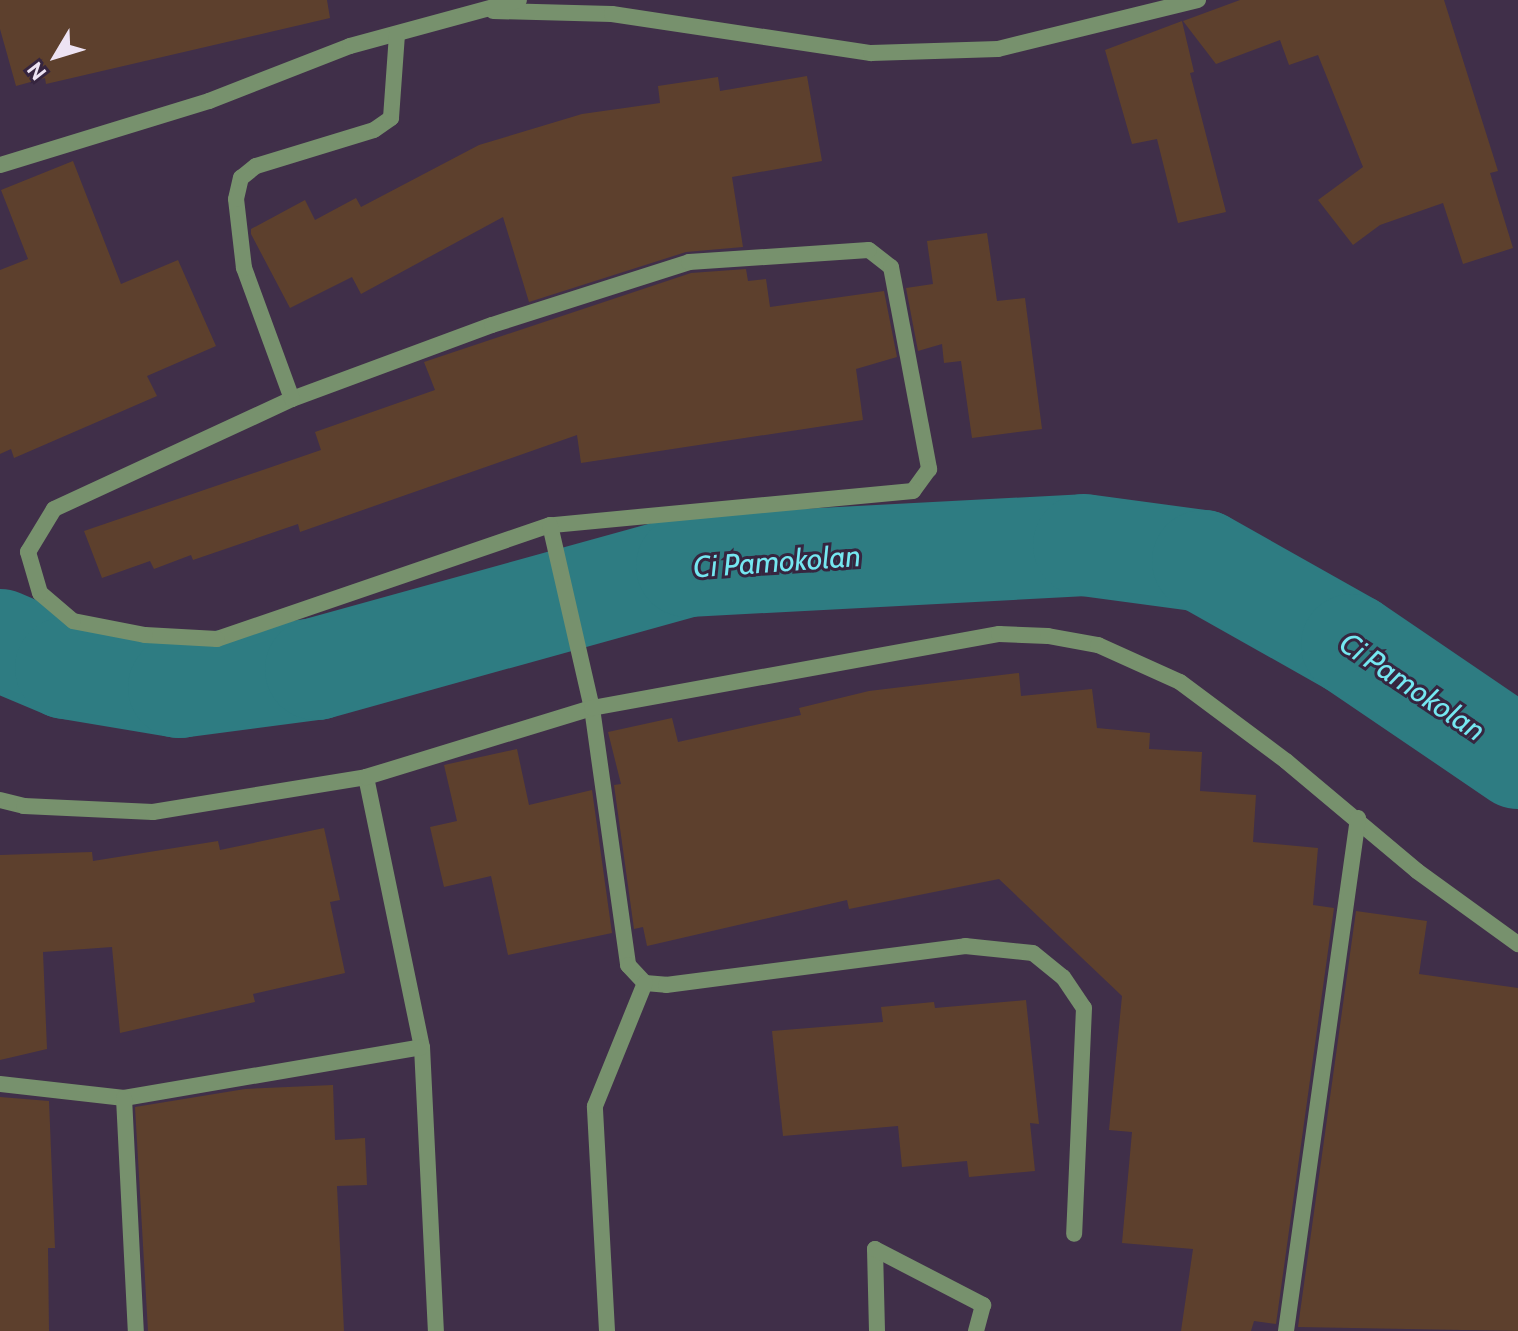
<!DOCTYPE html>
<style>
body{margin:0}
#map{position:relative;width:1518px;height:1331px;overflow:hidden;background:#402f49;font-family:Cabin,sans-serif}
div>[style]{position:absolute}
.river>*{height:102px;margin:-51px;padding:0 51px;transform-origin:51px;border-radius:51px;background:#2e7c82}
.building>*{inset:0;background:#5d402d}
.minor>*{height:16px;margin:-8px;padding:0 8px;transform-origin:8px;border-radius:8px;background:#77916d}
span{translate:-50% -50%;white-space:nowrap;text-align:center;line-height:1.15;-webkit-text-stroke:6px #36253f;paint-order:stroke}
.water-label{font-size:30px;color:#75e7f1;font-style:italic}
.north{position:absolute;left:16px;top:16px;width:80px;height:80px;-webkit-text-stroke:6px #36253f;paint-order:stroke;rotate:232deg;font-size:22px;font-weight:700;line-height:32px;text-align:center;color:#ede3f3}
.north::after{content:'';display:block;margin:auto;width:28px;height:36px;background:#ede3f3;clip-path:polygon(50% 0,100% 100%,50% 72%,0 100%)}
</style>
<div id="map">
<div class="river">
<i style="left:0;top:640px;width:72px;rotate:23deg"></i>
<i style="left:66px;top:668px;width:115px;rotate:9.5deg"></i>
<i style="left:179px;top:687px;width:138px;rotate:-7.5deg"></i>
<i style="left:316px;top:669px;width:385px;rotate:-15.5deg"></i>
<i style="left:687px;top:566px;width:398px;rotate:-3deg"></i>
<i style="left:1084px;top:545px;width:120px;rotate:7.7deg"></i>
<i style="left:1203px;top:561px;width:171px;rotate:29.4deg"></i>
<i style="left:1352px;top:645px;width:201px;rotate:34.2deg"></i>
</div>
<div class="building">
<i style="clip-path:polygon(0 0,327px 0,330px 18px,46px 84px,45px 78px,16px 86px,0 29px)"></i>
<i style="clip-path:polygon(1240px 0,1444px 0,1498px 171px,1490px 173px,1513px 248px,1463px 264px,1443px 203px,1380px 225px,1353px 245px,1318px 200px,1363px 167px,1318px 55px,1289px 65px,1280px 40px,1216px 64px,1183px 21px)"></i>
<i style="clip-path:polygon(1182px 21px,1194px 72px,1190px 73px,1226px 212px,1178px 223px,1157px 139px,1132px 144px,1105px 50px)"></i>
<i style="clip-path:polygon(807px 76px,822px 161px,732px 177px,743px 247px,686px 252px,529px 302px,503px 217px,361px 294px,352px 277px,290px 308px,251px 234px,251px 229px,305px 200px,315px 220px,356px 198px,361px 207px,479px 145px,582px 114px,660px 103px,658px 86px,718px 77px,720px 91px)"></i>
<i style="clip-path:polygon(73px 161px,121px 284px,178px 260px,216px 346px,147px 376px,157px 396px,14px 458px,11px 449px,0 454px,0 270px,28px 259px,1px 190px)"></i>
<i style="clip-path:polygon(987px 233px,997px 301px,1025px 298px,1042px 429px,972px 438px,961px 361px,944px 363px,942px 344px,918px 351px,906px 288px,933px 284px,927px 241px)"></i>
<i style="clip-path:polygon(746px 269px,748px 281px,766px 279px,770px 307px,884px 291px,897px 357px,856px 369px,863px 420px,581px 463px,577px 435px,300px 532px,298px 524px,193px 560px,191px 555px,154px 569px,150px 561px,102px 578px,84px 531px,321px 450px,315px 432px,435px 390px,424px 362px,691px 273px)"></i>
<i style="clip-path:polygon(1019px 673px,1021px 696px,1092px 689px,1097px 728px,1150px 733px,1149px 749px,1202px 752px,1200px 791px,1256px 795px,1253px 842px,1318px 848px,1313px 905px,1334px 908px,1276px 1324px,1254px 1321px,1251px 1331px,1181px 1331px,1193px 1249px,1122px 1243px,1132px 1132px,1109px 1130px,1122px 996px,999px 879px,849px 909px,847px 900px,647px 946px,643px 927px,634px 929px,614px 785px,621px 784px,608px 732px,672px 718px,678px 742px,801px 715px,799px 708px,869px 691px)"></i>
<i style="clip-path:polygon(517px 749px,529px 805px,592px 790px,612px 933px,508px 955px,491px 876px,444px 887px,430px 827px,457px 821px,444px 765px)"></i>
<i style="clip-path:polygon(324px 828px,340px 900px,330px 902px,345px 973px,253px 994px,255px 1002px,120px 1033px,112px 947px,43px 952px,47px 1049px,0 1060px,0 855px,92px 852px,93px 861px,218px 841px,220px 850px)"></i>
<i style="clip-path:polygon(1356px 911px,1427px 921px,1419px 974px,1518px 988px,1518px 1331px,1298px 1327px)"></i>
<i style="clip-path:polygon(1026px 1000px,1039px 1124px,1030px 1123px,1035px 1171px,969px 1177px,967px 1161px,902px 1167px,898px 1126px,783px 1136px,772px 1031px,883px 1022px,881px 1007px,934px 1002px,935px 1008px)"></i>
<i style="clip-path:polygon(333px 1085px,335px 1140px,365px 1138px,367px 1185px,337px 1186px,344px 1331px,148px 1331px,135px 1107px,245px 1089px)"></i>
<i style="clip-path:polygon(0 1097px,49px 1101px,55px 1248px,48px 1248px,49px 1331px,0 1331px)"></i>
</div>
<div class="minor">
<i style="left:493px;top:11px;width:119px;rotate:1.4deg"></i>
<i style="left:612px;top:14px;width:262px;rotate:8.6deg"></i>
<i style="left:871px;top:53px;width:127px;rotate:-1.8deg"></i>
<i style="left:998px;top:49px;width:206px;rotate:-13.8deg"></i>
<i style="left:0;top:165px;width:219px;rotate:-17deg"></i>
<i style="left:209px;top:101px;width:151px;rotate:-21.3deg"></i>
<i style="left:350px;top:46px;width:175px;rotate:-15.2deg"></i>
<i style="left:869px;top:250px;width:28px;rotate:38deg"></i>
<i style="left:891px;top:267px;width:206px;rotate:79.3deg"></i>
<i style="left:929px;top:469px;width:27px;rotate:126deg"></i>
<i style="left:913px;top:491px;width:365px;rotate:174.6deg"></i>
<i style="left:550px;top:525px;width:352px;rotate:161.1deg"></i>
<i style="left:217px;top:639px;width:72px;rotate:-176.8deg"></i>
<i style="left:145px;top:635px;width:73px;rotate:-169deg"></i>
<i style="left:73px;top:621px;width:43px;rotate:-139.7deg"></i>
<i style="left:40px;top:593px;width:43px;rotate:-106.3deg"></i>
<i style="left:28px;top:552px;width:50px;rotate:-58.8deg"></i>
<i style="left:54px;top:509px;width:262px;rotate:-24.8deg"></i>
<i style="left:292px;top:399px;width:213px;rotate:-20.3deg"></i>
<i style="left:492px;top:325px;width:207px;rotate:-17.7deg"></i>
<i style="left:689px;top:262px;width:180px;rotate:-3.8deg"></i>
<i style="left:292px;top:399px;width:140px;rotate:-110.1deg"></i>
<i style="left:244px;top:268px;width:69px;rotate:-96.6deg"></i>
<i style="left:236px;top:199px;width:22px;rotate:-77deg"></i>
<i style="left:241px;top:178px;width:19px;rotate:-39deg"></i>
<i style="left:256px;top:166px;width:123px;rotate:-17deg"></i>
<i style="left:374px;top:130px;width:21px;rotate:-35deg"></i>
<i style="left:391px;top:118px;width:84px;rotate:-85.9deg"></i>
<i style="left:550px;top:525px;width:188px;rotate:77.1deg"></i>
<i style="left:592px;top:708px;width:260px;rotate:82deg"></i>
<i style="left:628px;top:965px;width:25px;rotate:47deg"></i>
<i style="left:645px;top:983px;width:21px;rotate:5deg"></i>
<i style="left:666px;top:985px;width:302px;rotate:-7.4deg"></i>
<i style="left:965px;top:946px;width:68px;rotate:5.9deg"></i>
<i style="left:1033px;top:953px;width:38px;rotate:39deg"></i>
<i style="left:1063px;top:977px;width:37px;rotate:56deg"></i>
<i style="left:1084px;top:1008px;width:226px;rotate:92.5deg"></i>
<i style="left:366px;top:777px;width:276px;rotate:78.3deg"></i>
<i style="left:422px;top:1047px;width:284px;rotate:87.2deg"></i>
<i style="left:0;top:800px;width:25px;rotate:14deg"></i>
<i style="left:24px;top:806px;width:129px;rotate:2.7deg"></i>
<i style="left:153px;top:812px;width:216px;rotate:-9.3deg"></i>
<i style="left:366px;top:777px;width:236px;rotate:-17deg"></i>
<i style="left:592px;top:708px;width:414px;rotate:-10.3deg"></i>
<i style="left:999px;top:634px;width:49px;rotate:2.3deg"></i>
<i style="left:1048px;top:636px;width:51px;rotate:10.2deg"></i>
<i style="left:1098px;top:645px;width:90px;rotate:24.3deg"></i>
<i style="left:1180px;top:682px;width:132px;rotate:36.7deg"></i>
<i style="left:1286px;top:761px;width:171px;rotate:40deg"></i>
<i style="left:1417px;top:871px;width:125px;rotate:35.9deg"></i>
<i style="left:0;top:1084px;width:125px;rotate:6.4deg"></i>
<i style="left:124px;top:1098px;width:302px;rotate:-9.7deg"></i>
<i style="left:124px;top:1098px;width:233px;rotate:87.1deg"></i>
<i style="left:607px;top:1331px;width:225px;rotate:-93.1deg"></i>
<i style="left:595px;top:1106px;width:133px;rotate:-67.9deg"></i>
<i style="left:877px;top:1331px;width:82px;rotate:-91.4deg"></i>
<i style="left:875px;top:1249px;width:122px;rotate:27.4deg"></i>
<i style="left:983px;top:1305px;width:27px;rotate:105deg"></i>
<i style="left:1286px;top:1331px;width:518px;rotate:-82.01deg"></i>
</div>
<div class="water-label">
<span style="left:777px;top:562px;rotate:-4deg">Ci Pamokolan</span>
<span style="left:1412px;top:687px;rotate:34deg">Ci Pamokolan</span>
</div>
<div class="north">N</div>
</div>
